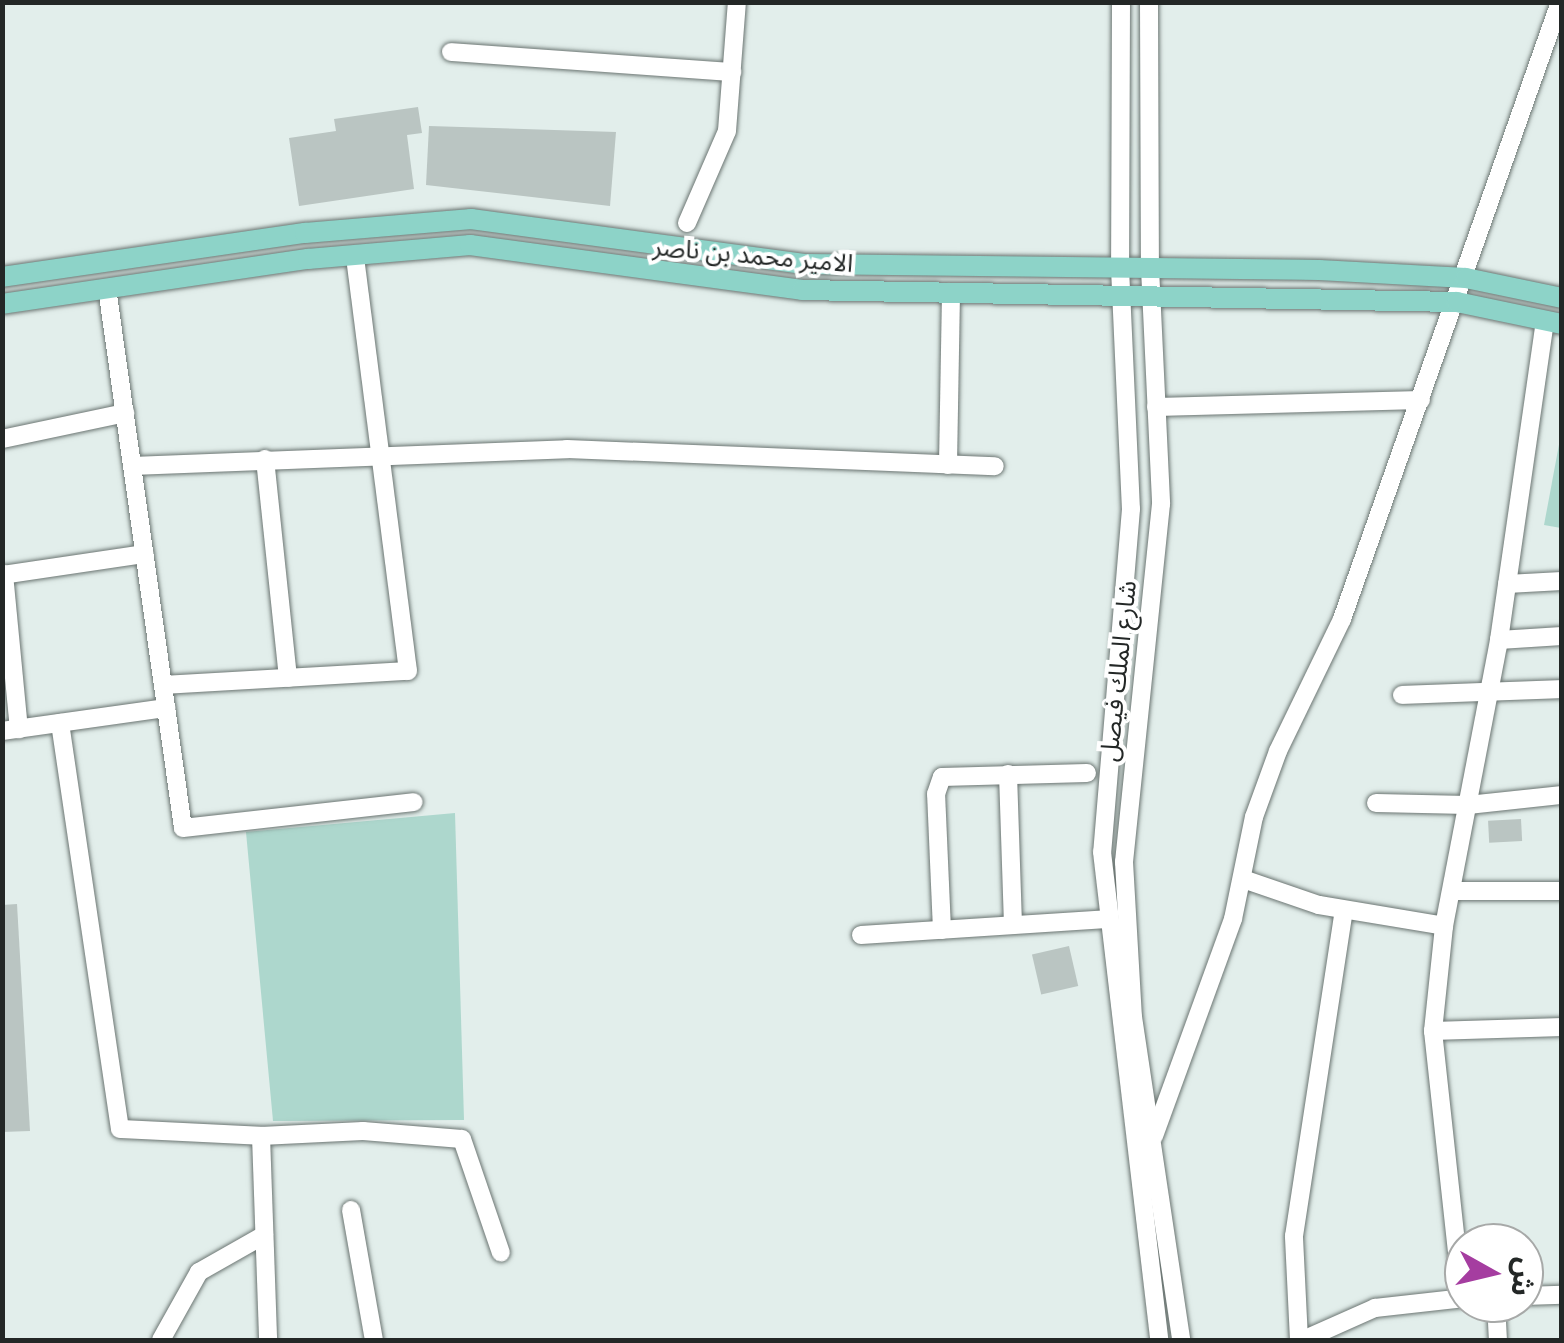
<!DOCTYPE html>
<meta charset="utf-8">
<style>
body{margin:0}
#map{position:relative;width:1564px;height:1343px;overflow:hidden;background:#e2eeeb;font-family:Georgia,"Noto Sans Arabic",serif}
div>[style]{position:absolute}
.green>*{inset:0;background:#add7cd}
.building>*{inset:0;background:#bac5c2;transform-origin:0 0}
.roads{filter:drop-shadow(0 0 2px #6b7572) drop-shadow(0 0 2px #6b7572)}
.minor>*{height:18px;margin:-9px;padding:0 9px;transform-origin:9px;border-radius:9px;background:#fff}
.major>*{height:20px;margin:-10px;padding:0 10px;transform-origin:10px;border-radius:10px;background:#8dd3c8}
span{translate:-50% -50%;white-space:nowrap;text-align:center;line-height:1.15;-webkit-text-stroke:8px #fff;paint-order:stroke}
.street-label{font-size:25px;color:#232726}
.frame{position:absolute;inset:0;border:5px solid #232726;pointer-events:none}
.north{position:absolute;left:1444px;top:1223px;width:100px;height:100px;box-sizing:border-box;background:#fff;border:2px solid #a7a9a8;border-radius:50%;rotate:98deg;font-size:28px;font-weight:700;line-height:40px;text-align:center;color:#232726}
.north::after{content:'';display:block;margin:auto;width:35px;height:45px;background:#a53da0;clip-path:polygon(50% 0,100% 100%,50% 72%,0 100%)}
</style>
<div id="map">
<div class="green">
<i style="clip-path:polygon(1561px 434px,1561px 528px,1544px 525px)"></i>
<i style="clip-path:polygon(455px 813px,464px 1120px,273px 1121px,246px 832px)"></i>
</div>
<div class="building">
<i style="clip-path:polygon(418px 107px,422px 133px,407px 135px,414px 189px,299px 206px,289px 138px,336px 131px,334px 119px)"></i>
<i style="clip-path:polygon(429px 126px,616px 132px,610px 206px,426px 185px)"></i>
<i style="left:1521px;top:819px;width:22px;height:33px;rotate:87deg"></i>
<i style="clip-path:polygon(17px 904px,30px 1131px,2px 1132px,2px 905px)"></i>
<i style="left:1069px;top:946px;width:41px;height:38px;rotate:77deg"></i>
<i style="clip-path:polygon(1476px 1228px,1504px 1231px,1503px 1243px,1474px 1243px)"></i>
</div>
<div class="roads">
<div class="minor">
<i style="left:1121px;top:2px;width:266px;rotate:90.2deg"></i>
<i style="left:1120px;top:268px;width:241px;rotate:87.4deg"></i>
<i style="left:1131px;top:509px;width:344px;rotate:94.8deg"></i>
<i style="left:1102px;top:852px;width:491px;rotate:83.3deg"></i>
<i style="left:1149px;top:2px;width:266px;rotate:89.8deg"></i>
<i style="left:1150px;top:268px;width:236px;rotate:87.3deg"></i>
<i style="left:1161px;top:504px;width:360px;rotate:95.9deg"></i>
<i style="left:1124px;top:862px;width:155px;rotate:86.7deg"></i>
<i style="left:1133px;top:1017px;width:327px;rotate:81.5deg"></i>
<i style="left:451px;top:52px;width:282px;rotate:4.1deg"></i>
<i style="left:687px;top:223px;width:100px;rotate:-66.5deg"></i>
<i style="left:727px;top:131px;width:129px;rotate:-85.6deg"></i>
<i style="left:107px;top:288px;width:545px;rotate:81.99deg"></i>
<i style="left:183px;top:828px;width:232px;rotate:-6.4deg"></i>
<i style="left:1156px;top:407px;width:265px;rotate:-1.5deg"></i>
<i style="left:2px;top:439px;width:126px;rotate:-11.9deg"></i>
<i style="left:265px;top:459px;width:220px;rotate:84deg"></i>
<i style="left:948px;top:465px;width:173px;rotate:-89deg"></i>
<i style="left:132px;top:466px;width:435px;rotate:-2.2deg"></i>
<i style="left:567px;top:449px;width:428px;rotate:2.3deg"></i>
<i style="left:4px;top:574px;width:156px;rotate:84.5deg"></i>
<i style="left:2px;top:575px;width:144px;rotate:-8.4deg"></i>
<i style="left:1507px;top:584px;width:55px;rotate:-3.1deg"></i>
<i style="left:1499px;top:640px;width:63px;rotate:-3.6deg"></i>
<i style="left:163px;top:685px;width:245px;rotate:-3.3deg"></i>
<i style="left:408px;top:671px;width:419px;rotate:-97.3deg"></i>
<i style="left:1402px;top:695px;width:160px;rotate:-2.1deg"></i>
<i style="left:60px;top:723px;width:410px;rotate:81.6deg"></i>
<i style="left:120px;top:1129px;width:141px;rotate:2.8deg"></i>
<i style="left:261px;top:1136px;width:204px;rotate:88deg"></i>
<i style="left:2px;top:731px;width:166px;rotate:-8deg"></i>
<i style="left:1008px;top:774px;width:151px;rotate:88.1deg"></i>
<i style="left:1376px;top:803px;width:92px;rotate:1.2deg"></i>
<i style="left:1468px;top:805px;width:95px;rotate:-6.1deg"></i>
<i style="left:1243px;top:879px;width:80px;rotate:18.9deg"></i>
<i style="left:1319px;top:905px;width:127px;rotate:9.5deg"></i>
<i style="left:1452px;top:891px;width:110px"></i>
<i style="left:942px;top:930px;width:136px;rotate:-92.5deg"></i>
<i style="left:936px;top:794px;width:18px;rotate:-71deg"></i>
<i style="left:942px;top:777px;width:145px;rotate:-1.6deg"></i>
<i style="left:861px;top:935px;width:246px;rotate:-3.7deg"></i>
<i style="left:1433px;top:1031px;width:129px;rotate:-1.8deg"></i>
<i style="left:261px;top:1136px;width:102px;rotate:-2.8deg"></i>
<i style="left:363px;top:1131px;width:99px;rotate:4.6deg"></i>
<i style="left:462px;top:1139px;width:120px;rotate:71.1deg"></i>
<i style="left:1154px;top:1136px;width:231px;rotate:-70deg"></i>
<i style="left:1233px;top:919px;width:104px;rotate:-78.4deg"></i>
<i style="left:1254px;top:817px;width:70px;rotate:-70deg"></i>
<i style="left:1278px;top:751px;width:147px;rotate:-64.1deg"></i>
<i style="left:1342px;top:619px;width:654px;rotate:-70.54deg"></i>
<i style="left:351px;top:1210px;width:132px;rotate:80deg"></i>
<i style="left:1524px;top:1296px;width:38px;rotate:-2deg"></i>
<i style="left:1462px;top:1298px;width:269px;rotate:-96.2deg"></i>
<i style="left:1433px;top:1031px;width:106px;rotate:-84deg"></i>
<i style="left:1444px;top:926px;width:291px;rotate:-79.1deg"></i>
<i style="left:1499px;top:640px;width:322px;rotate:-81.8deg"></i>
<i style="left:1496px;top:1303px;width:37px;rotate:87deg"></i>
<i style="left:161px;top:1340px;width:78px;rotate:-60.8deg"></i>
<i style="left:199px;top:1272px;width:75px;rotate:-29.6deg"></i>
<i style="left:1299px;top:1340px;width:104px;rotate:-92.8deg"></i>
<i style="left:1294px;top:1236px;width:330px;rotate:-81.3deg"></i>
<i style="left:1303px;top:1340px;width:79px;rotate:-24deg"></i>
<i style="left:1375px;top:1308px;width:90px;rotate:-6.4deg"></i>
</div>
<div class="major">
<i style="left:2px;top:277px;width:306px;rotate:-8.3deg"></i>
<i style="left:305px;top:233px;width:167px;rotate:-4.8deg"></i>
<i style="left:471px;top:219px;width:336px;rotate:7.7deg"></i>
<i style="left:804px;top:264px;width:515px;rotate:0.67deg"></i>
<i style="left:1319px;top:270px;width:147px;rotate:3.1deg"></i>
<i style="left:1466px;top:278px;width:98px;rotate:11.8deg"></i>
<i style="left:2px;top:304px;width:309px;rotate:-8.4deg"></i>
<i style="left:308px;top:259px;width:163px;rotate:-4.9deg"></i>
<i style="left:470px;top:245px;width:335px;rotate:7.7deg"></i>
<i style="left:802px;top:290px;width:655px;rotate:1.05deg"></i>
<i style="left:1457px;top:302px;width:107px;rotate:11.8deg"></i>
</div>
</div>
<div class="street-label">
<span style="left:753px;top:256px;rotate:5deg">الامير محمد بن ناصر</span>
<span style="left:1119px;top:671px;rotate:-84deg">شارع الملك فيصل</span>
</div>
<div class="frame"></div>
<div class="north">ش</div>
</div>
